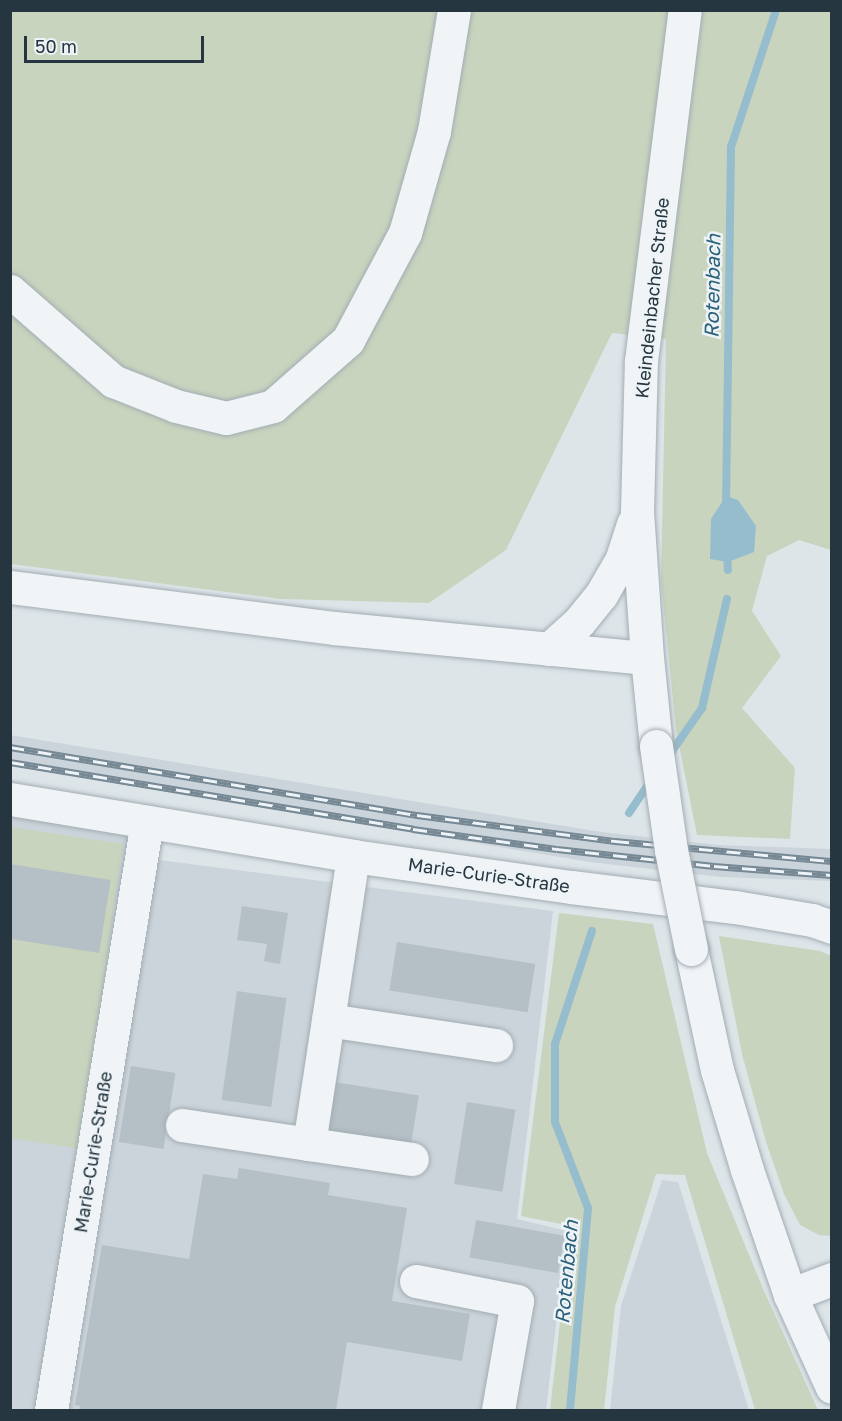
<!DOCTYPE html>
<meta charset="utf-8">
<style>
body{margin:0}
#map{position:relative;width:842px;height:1421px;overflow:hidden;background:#dde5e9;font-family:"Golos Text",sans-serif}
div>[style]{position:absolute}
.built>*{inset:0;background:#cbd4db}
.green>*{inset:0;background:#c9d4be}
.water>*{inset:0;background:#95bdcd}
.stream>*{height:8px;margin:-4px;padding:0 4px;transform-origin:4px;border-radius:4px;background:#95bdcd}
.building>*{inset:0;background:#b4bfc6;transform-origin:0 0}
.roads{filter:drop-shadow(0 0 2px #a2adb3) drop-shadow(0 0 2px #a2adb3)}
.minor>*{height:33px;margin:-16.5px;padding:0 16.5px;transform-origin:16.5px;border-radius:16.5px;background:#f1f4f7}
.rail>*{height:7px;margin-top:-3.5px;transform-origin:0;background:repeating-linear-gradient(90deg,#edf3f6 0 14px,#758894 0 28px);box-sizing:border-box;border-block:2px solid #758894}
.bridges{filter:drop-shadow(0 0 2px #a2adb3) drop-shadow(0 0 2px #a2adb3)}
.minor-bridge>*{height:33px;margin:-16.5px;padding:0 16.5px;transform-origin:16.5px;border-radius:16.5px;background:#f1f4f7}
span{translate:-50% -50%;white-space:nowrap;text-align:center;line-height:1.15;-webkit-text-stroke:5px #edf3f6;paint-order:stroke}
.street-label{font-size:18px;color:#253641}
.water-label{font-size:20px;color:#2b6179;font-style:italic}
.frame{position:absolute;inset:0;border:12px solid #253641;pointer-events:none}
.scale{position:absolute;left:24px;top:36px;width:180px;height:27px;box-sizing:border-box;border:3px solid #253641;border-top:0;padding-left:8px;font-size:18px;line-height:21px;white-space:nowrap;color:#253641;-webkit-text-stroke:4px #edf3f6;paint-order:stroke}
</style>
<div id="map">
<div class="built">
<i style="clip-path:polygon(10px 735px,601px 832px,718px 845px,831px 849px,831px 881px,721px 877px,590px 862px,11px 766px)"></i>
<i style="clip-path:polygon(10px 787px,133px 807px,128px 856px,553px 911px,517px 1219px,567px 1231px,546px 1410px,11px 1410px)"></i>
<i style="clip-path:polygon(662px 1180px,678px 1182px,749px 1410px,610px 1410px,621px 1306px)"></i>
</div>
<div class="green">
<i style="clip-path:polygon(10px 11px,831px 11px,831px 550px,799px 540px,767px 556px,752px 611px,781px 656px,742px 708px,795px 768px,790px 839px,697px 835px,676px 730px,661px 580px,666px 339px,612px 333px,506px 550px,429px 603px,281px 599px,11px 564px)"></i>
<i style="clip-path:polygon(10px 827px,123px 844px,80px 1149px,11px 1138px)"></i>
<i style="clip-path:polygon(559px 913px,653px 924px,707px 1153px,764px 1291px,818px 1410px,755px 1410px,685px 1175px,656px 1174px,615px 1307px,604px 1410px,550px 1410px,571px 1226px,521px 1216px)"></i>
<i style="clip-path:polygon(719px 936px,820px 951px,831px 956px,831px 1236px,819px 1235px,800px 1225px,784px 1194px,766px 1142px,742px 1054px)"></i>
</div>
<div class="water">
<i style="clip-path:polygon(726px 496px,738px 500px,756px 526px,754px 552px,728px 562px,710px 559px,711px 519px)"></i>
</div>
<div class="stream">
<i style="left:726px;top:506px;width:359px;rotate:-89.2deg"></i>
<i style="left:731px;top:147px;width:144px;rotate:-71.8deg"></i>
<i style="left:727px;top:553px;width:17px;rotate:87deg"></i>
<i style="left:668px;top:757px;width:60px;rotate:-55.2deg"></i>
<i style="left:702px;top:708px;width:112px;rotate:-77.1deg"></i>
<i style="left:629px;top:813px;width:37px;rotate:-56deg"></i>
<i style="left:570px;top:1410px;width:203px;rotate:-84.9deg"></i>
<i style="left:588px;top:1208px;width:92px;rotate:-111deg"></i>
<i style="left:555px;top:1122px;width:78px;rotate:-90deg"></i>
<i style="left:555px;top:1044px;width:119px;rotate:-71.9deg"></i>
</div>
<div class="building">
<i style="left:10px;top:864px;width:102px;height:74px;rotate:9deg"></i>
<i style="clip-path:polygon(242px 906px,288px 913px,280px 964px,264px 961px,267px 944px,237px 940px)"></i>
<i style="left:397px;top:942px;width:140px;height:49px;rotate:9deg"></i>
<i style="left:237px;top:991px;width:50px;height:110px;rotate:8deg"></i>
<i style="left:131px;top:1066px;width:45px;height:77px;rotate:9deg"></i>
<i style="left:328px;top:1081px;width:92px;height:50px;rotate:9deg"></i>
<i style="left:467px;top:1102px;width:49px;height:83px;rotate:9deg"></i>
<i style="clip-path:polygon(239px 1168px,330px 1183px,328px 1195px,407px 1208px,392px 1301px,470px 1314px,462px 1361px,347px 1342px,336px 1410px,79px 1410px,80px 1406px,75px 1405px,102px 1245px,189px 1259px,203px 1174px,237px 1179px)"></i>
<i style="left:476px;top:1220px;width:90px;height:38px;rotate:10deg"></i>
</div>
<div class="roads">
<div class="minor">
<i style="left:10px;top:291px;width:137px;rotate:41.1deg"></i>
<i style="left:113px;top:381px;width:68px;rotate:21.6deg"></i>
<i style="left:176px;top:406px;width:51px;rotate:13.5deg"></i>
<i style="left:226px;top:418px;width:49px;rotate:-14.3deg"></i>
<i style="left:273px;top:406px;width:100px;rotate:-41.3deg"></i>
<i style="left:348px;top:340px;width:121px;rotate:-62deg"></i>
<i style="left:405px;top:233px;width:106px;rotate:-74.1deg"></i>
<i style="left:434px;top:131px;width:123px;rotate:-80.6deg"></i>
<i style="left:10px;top:587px;width:327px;rotate:7.2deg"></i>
<i style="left:334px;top:628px;width:314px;rotate:5.5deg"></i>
<i style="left:549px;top:649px;width:40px;rotate:-42deg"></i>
<i style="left:579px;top:622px;width:35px;rotate:-51deg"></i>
<i style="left:601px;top:595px;width:39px;rotate:-60deg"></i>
<i style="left:621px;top:561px;width:40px;rotate:-72deg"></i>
<i style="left:656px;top:746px;width:88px;rotate:-95.8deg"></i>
<i style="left:647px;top:658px;width:147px;rotate:-93.9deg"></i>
<i style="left:637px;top:511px;width:150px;rotate:-88.5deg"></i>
<i style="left:641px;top:361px;width:354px;rotate:-82.9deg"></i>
<i style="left:10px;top:799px;width:348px;rotate:9.4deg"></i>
<i style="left:353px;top:856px;width:220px;rotate:8.1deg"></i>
<i style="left:571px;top:887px;width:165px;rotate:7deg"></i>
<i style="left:735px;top:907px;width:78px;rotate:9.6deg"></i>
<i style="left:812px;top:920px;width:21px;rotate:19deg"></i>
<i style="left:691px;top:949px;width:124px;rotate:77.9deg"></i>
<i style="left:717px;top:1070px;width:104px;rotate:73.3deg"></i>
<i style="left:747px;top:1170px;width:132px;rotate:71deg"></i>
<i style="left:790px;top:1295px;width:101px;rotate:65.5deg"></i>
<i style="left:328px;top:1020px;width:170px;rotate:8.5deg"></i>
<i style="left:182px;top:1125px;width:128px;rotate:8.5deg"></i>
<i style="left:309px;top:1144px;width:291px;rotate:-81.3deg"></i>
<i style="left:309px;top:1144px;width:104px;rotate:8.3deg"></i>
<i style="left:416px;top:1281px;width:103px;rotate:11.2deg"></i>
<i style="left:517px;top:1301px;width:111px;rotate:99.9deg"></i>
<i style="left:790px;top:1295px;width:45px;rotate:-20.9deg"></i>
<i style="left:51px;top:1410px;width:596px;rotate:-80.73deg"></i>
</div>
</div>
<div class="rail">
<i style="left:10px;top:747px;width:413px;rotate:9.5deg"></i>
<i style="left:417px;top:815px;width:200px;rotate:7.5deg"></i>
<i style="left:615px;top:841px;width:218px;rotate:5.3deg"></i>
<i style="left:10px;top:762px;width:409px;rotate:9.4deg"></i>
<i style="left:413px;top:829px;width:145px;rotate:7.9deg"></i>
<i style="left:557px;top:849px;width:158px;rotate:6.2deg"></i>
<i style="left:714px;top:866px;width:118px;rotate:4.4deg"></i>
</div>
<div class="bridges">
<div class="minor-bridge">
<i style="left:656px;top:746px;width:105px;rotate:81.8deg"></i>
<i style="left:671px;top:850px;width:101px;rotate:78.6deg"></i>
</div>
</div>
<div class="street-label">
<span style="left:652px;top:298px;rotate:-84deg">Kleindeinbacher Straße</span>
<span style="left:489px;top:875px;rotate:8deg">Marie-Curie-Straße</span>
<span style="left:93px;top:1152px;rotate:-81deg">Marie-Curie-Straße</span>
</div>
<div class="water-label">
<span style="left:712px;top:286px;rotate:-89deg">Rotenbach</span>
<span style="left:566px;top:1272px;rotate:-85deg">Rotenbach</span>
</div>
<div class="frame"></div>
<div class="scale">50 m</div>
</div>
